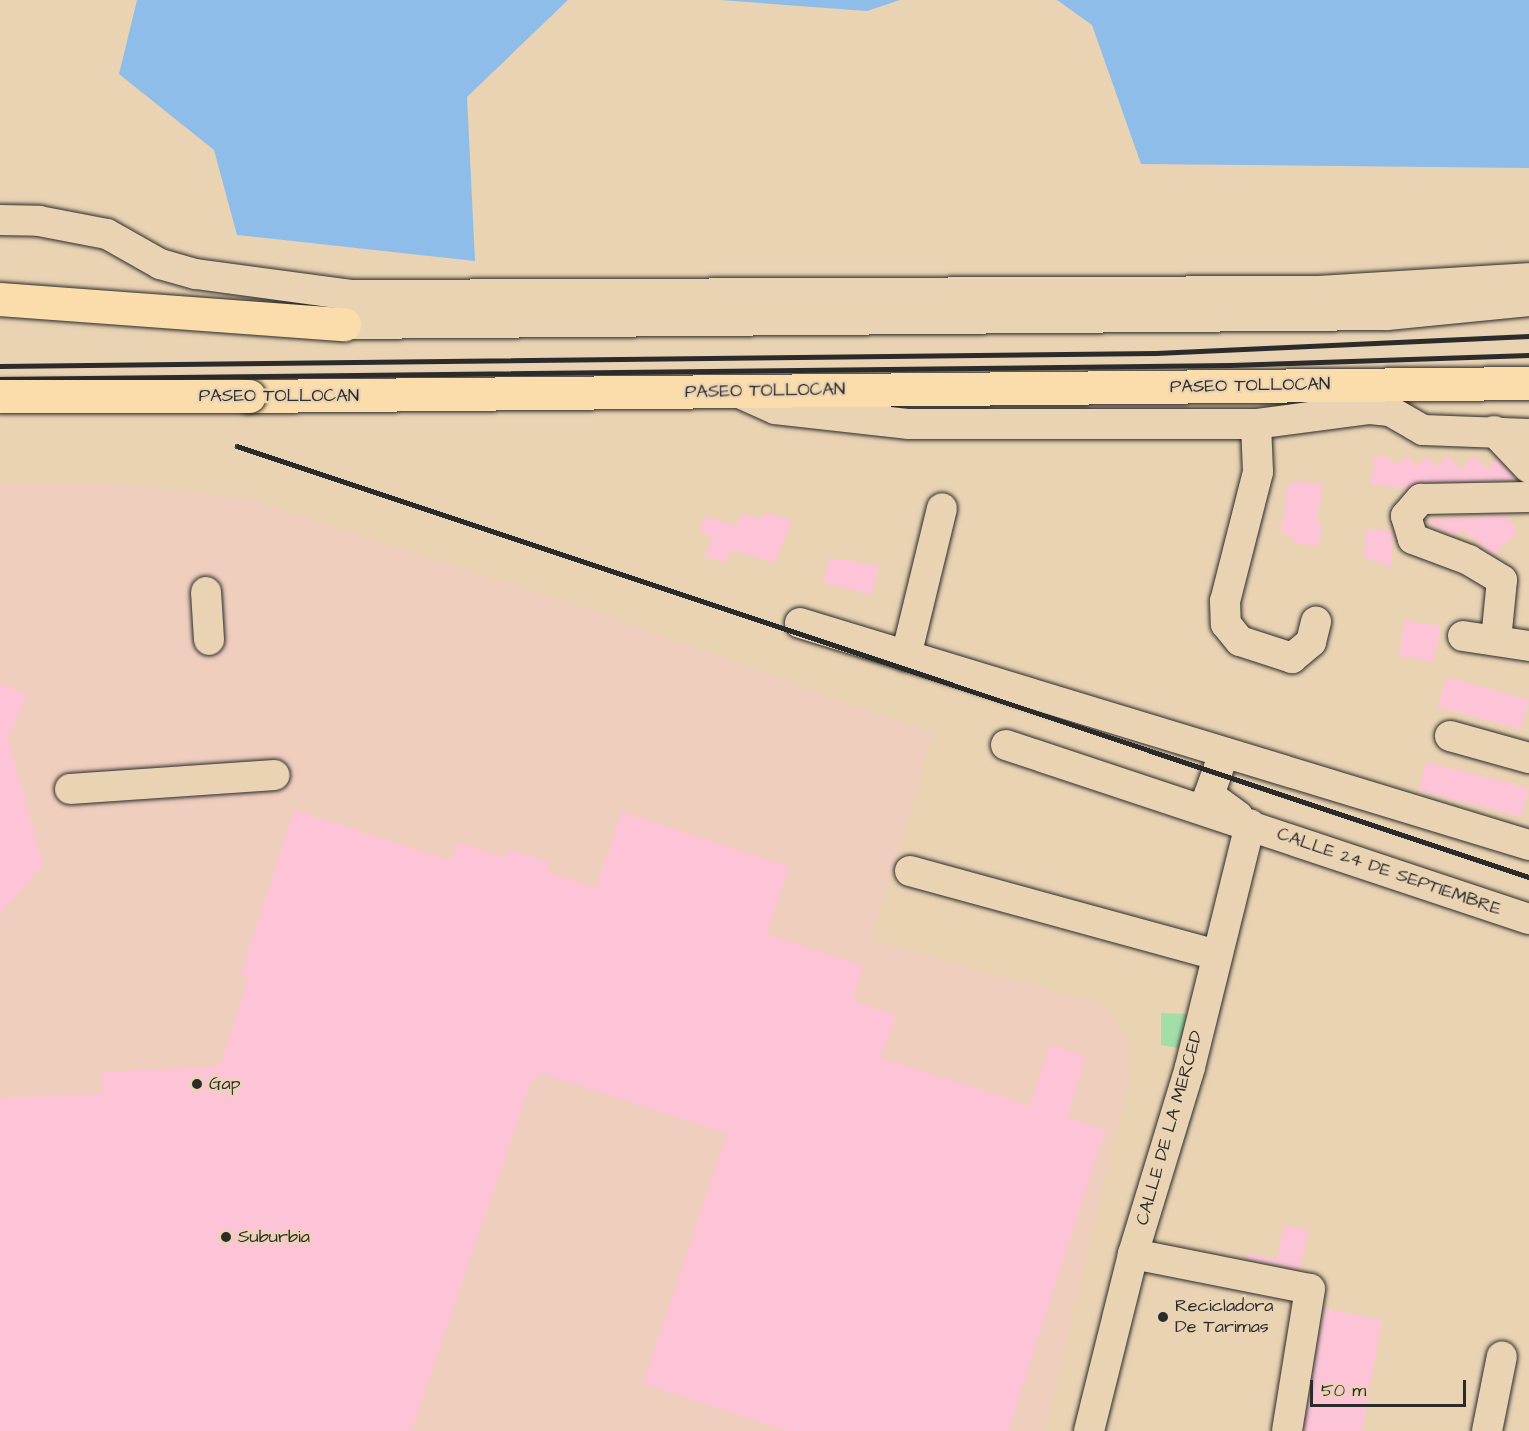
<!DOCTYPE html>
<style>
body{margin:0}
#map{position:relative;width:1529px;height:1431px;overflow:hidden;background:#ead3b3;font-family:"Architects Daughter",sans-serif}
div>[style]{position:absolute}
.built>*{inset:0;background:#f0cebe}
.green>*{inset:0;background:#a1dfa7}
.water>*{inset:0;background:#8dbde8}
.building>*{inset:0;background:#fdc4d8;transform-origin:0 0}
.roads{filter:drop-shadow(0 0 2px #2b2b2b) drop-shadow(0 0 2px #2b2b2b)}
.minor>*{height:30px;margin:-15px;padding:0 15px;transform-origin:15px;border-radius:15px;background:#ead3b3}
.highway>*{height:33px;margin:-16.5px;padding:0 16.5px;transform-origin:16.5px;border-radius:16.5px;background:#faddab}
.rail>*{height:4.5px;margin:-2.25px;padding:0 2.25px;transform-origin:2.25px;border-radius:2.25px;background:#2b2b2b}
.bridges{filter:drop-shadow(0 0 2px #2b2b2b) drop-shadow(0 0 2px #2b2b2b)}
.highway-bridge>*{height:33px;margin:-16.5px;padding:0 16.5px;transform-origin:16.5px;border-radius:16.5px;background:#faddab}
.dots>*{width:16px;height:16px;translate:-50% -50%;box-sizing:border-box;border:3px solid #ead3b3;border-radius:50%}
span{translate:-50% -50%;white-space:nowrap;text-align:center;line-height:1.15;-webkit-text-stroke:4.5px #ead3b3;paint-order:stroke}
.street-label{font-size:18px;color:#2b2b2b}
.poi-label{font-size:18px;color:#2b2b2b}
.left{translate:0 -50%;text-align:left}
.scale{position:absolute;left:1310px;top:1380px;width:156px;height:27px;box-sizing:border-box;border:3px solid #2b2b2b;border-top:0;padding-left:8px;font-size:18px;line-height:21px;white-space:nowrap;color:#2b2b2b;-webkit-text-stroke:4px #ead3b3;paint-order:stroke}
</style>
<div id="map">
<div class="built">
<i style="clip-path:polygon(0 483px,107px 483px,250px 499px,594px 611px,933px 734px,872px 940px,1106px 1006px,1127px 1043px,1129px 1079px,1045px 1431px,0 1431px)"></i>
</div>
<div class="green">
<i style="clip-path:polygon(1161px 1013px,1188px 1014px,1178px 1048px,1161px 1045px)"></i>
</div>
<div class="water">
<i style="clip-path:polygon(137px 0,568px 0,467px 97px,475px 261px,237px 235px,214px 150px,119px 74px)"></i>
<i style="clip-path:polygon(720px 0,900px 0,867px 11px)"></i>
<i style="clip-path:polygon(1057px 0,1529px 0,1529px 168px,1141px 164px,1092px 25px)"></i>
</div>
<div class="building">
<i style="clip-path:polygon(1447px 455px,1461px 469px,1474px 455px,1488px 469px,1497px 459px,1517px 480px,1421px 482px,1408px 488px,1371px 485px,1374px 457px,1386px 456px,1397px 465px,1407px 456px,1417px 466px,1427px 456px,1437px 466px)"></i>
<i style="clip-path:polygon(1293px 482px,1323px 483px,1317px 523px,1321px 523px,1320px 546px,1293px 543px,1292px 535px,1281px 534px,1287px 485px)"></i>
<i style="clip-path:polygon(768px 513px,792px 520px,775px 563px,730px 550px,727px 562px,705px 557px,711px 536px,700px 532px,705px 516px,737px 526px,741px 514px,760px 518px)"></i>
<i style="clip-path:polygon(1505px 515px,1518px 531px,1494px 555px,1462px 530px,1454px 536px,1425px 520px)"></i>
<i style="clip-path:polygon(1366px 529px,1393px 531px,1391px 567px,1364px 557px)"></i>
<i style="clip-path:polygon(829px 558px,879px 565px,872px 595px,823px 583px)"></i>
<i style="left:1405px;top:620px;width:36px;height:36px;rotate:10deg"></i>
<i style="left:1446px;top:677px;width:86px;height:31px;rotate:15deg"></i>
<i style="clip-path:polygon(0 684px,27px 694px,8px 739px,43px 864px,0 914px)"></i>
<i style="left:1426px;top:762px;width:106px;height:30px;rotate:14deg"></i>
<i style="clip-path:polygon(294px 810px,451px 861px,457px 842px,506px 858px,508px 849px,550px 863px,547px 872px,596px 888px,622px 812px,789px 867px,767px 934px,863px 966px,852px 1001px,896px 1015px,881px 1058px,1031px 1106px,1049px 1045px,1085px 1056px,1067px 1118px,1105px 1130px,1008px 1431px,787px 1431px,643px 1384px,727px 1134px,543px 1074px,532px 1079px,411px 1431px,0 1431px,0 1098px,102px 1094px,102px 1072px,220px 1066px,249px 977px,241px 974px)"></i>
<i style="clip-path:polygon(1284px 1225px,1309px 1230px,1300px 1269px,1247px 1259px,1248px 1253px,1277px 1259px)"></i>
<i style="left:1324px;top:1309px;width:59px;height:124px;rotate:10deg"></i>
</div>
<div class="roads">
<div class="minor">
<i style="left:0;top:220px;width:39px;rotate:1deg"></i>
<i style="left:39px;top:221px;width:69px;rotate:10.8deg"></i>
<i style="left:107px;top:234px;width:61px;rotate:29.5deg"></i>
<i style="left:160px;top:264px;width:37px;rotate:16deg"></i>
<i style="left:196px;top:274px;width:156px;rotate:7.7deg"></i>
<i style="left:351px;top:295px;width:966px;rotate:-0.24deg"></i>
<i style="left:1317px;top:291px;width:212px;rotate:-3.5deg"></i>
<i style="left:344px;top:324px;width:1043px;rotate:-0.49deg"></i>
<i style="left:1387px;top:315px;width:143px;rotate:-5.6deg"></i>
<i style="left:735px;top:391px;width:44px;rotate:24.2deg"></i>
<i style="left:775px;top:409px;width:135px;rotate:6.4deg"></i>
<i style="left:909px;top:424px;width:347px"></i>
<i style="left:1256px;top:424px;width:115px;rotate:-7.5deg"></i>
<i style="left:1370px;top:409px;width:20px;rotate:6deg"></i>
<i style="left:1390px;top:411px;width:38px;rotate:30deg"></i>
<i style="left:1423px;top:430px;width:106px;rotate:2.2deg"></i>
<i style="left:1256px;top:424px;width:48px;rotate:87.6deg"></i>
<i style="left:1258px;top:472px;width:133px;rotate:104.3deg"></i>
<i style="left:1225px;top:601px;width:23px;rotate:88deg"></i>
<i style="left:1226px;top:624px;width:22px;rotate:51deg"></i>
<i style="left:1240px;top:641px;width:55px;rotate:18.1deg"></i>
<i style="left:1292px;top:658px;width:25px;rotate:-40deg"></i>
<i style="left:1311px;top:642px;width:21px;rotate:-76deg"></i>
<i style="left:1494px;top:431px;width:51px;rotate:46.6deg"></i>
<i style="left:206px;top:592px;width:48px;rotate:86.4deg"></i>
<i style="left:800px;top:623px;width:762px;rotate:16.94deg"></i>
<i style="left:1463px;top:636px;width:67px;rotate:8.6deg"></i>
<i style="left:1496px;top:640px;width:60px;rotate:-84.3deg"></i>
<i style="left:1502px;top:580px;width:39px;rotate:-149deg"></i>
<i style="left:1469px;top:560px;width:60px;rotate:-159.4deg"></i>
<i style="left:1413px;top:539px;width:24px;rotate:-107deg"></i>
<i style="left:1406px;top:516px;width:23px;rotate:-49deg"></i>
<i style="left:1421px;top:499px;width:108px;rotate:-1.1deg"></i>
<i style="left:906px;top:656px;width:152px;rotate:-76.3deg"></i>
<i style="left:1450px;top:736px;width:82px;rotate:15.6deg"></i>
<i style="left:1006px;top:745px;width:551px;rotate:18.4deg"></i>
<i style="left:1224px;top:753px;width:45px;rotate:109.7deg"></i>
<i style="left:1209px;top:795px;width:36px;rotate:36deg"></i>
<i style="left:70px;top:789px;width:205px;rotate:-3.9deg"></i>
<i style="left:910px;top:871px;width:318px;rotate:15.3deg"></i>
<i style="left:1133px;top:1254px;width:180px;rotate:11.2deg"></i>
<i style="left:1310px;top:1289px;width:144px;rotate:99.2deg"></i>
<i style="left:1089px;top:1431px;width:182px;rotate:-76deg"></i>
<i style="left:1133px;top:1254px;width:195px;rotate:-73deg"></i>
<i style="left:1190px;top:1067px;width:250px;rotate:-76.1deg"></i>
<i style="left:1487px;top:1431px;width:76px;rotate:-78.7deg"></i>
</div>
<div class="highway">
<i style="left:0;top:299px;width:345px;rotate:4.2deg"></i>
<i style="left:249px;top:396px;width:1280px;rotate:-0.58deg"></i>
</div>
</div>
<div class="rail">
<i style="left:0;top:366px;width:1156px;rotate:-0.64deg"></i>
<i style="left:1156px;top:353px;width:373px;rotate:-2.6deg"></i>
<i style="left:0;top:379px;width:1231px;rotate:-0.65deg"></i>
<i style="left:1231px;top:365px;width:298px;rotate:-1.9deg"></i>
<i style="left:237px;top:446px;width:1362px;rotate:18.45deg"></i>
</div>
<div class="bridges">
<div class="highway-bridge">
<i style="left:0;top:396px;width:249px"></i>
</div>
</div>
<div class="dots">
<i style="left:197px;top:1084px;background:#2b2b2b"></i>
<i style="left:226px;top:1237px;background:#2b2b2b"></i>
<i style="left:1163px;top:1317px;background:#2b2b2b"></i>
</div>
<div class="street-label">
<span style="left:1250px;top:386px;rotate:-1deg">PASEO TOLLOCAN</span>
<span style="left:765px;top:391px;rotate:-1deg">PASEO TOLLOCAN</span>
<span style="left:279px;top:396px">PASEO TOLLOCAN</span>
<span style="left:1389px;top:872px;rotate:19deg">CALLE 24 DE SEPTIEMBRE</span>
<span style="left:1170px;top:1128px;rotate:-74deg">CALLE DE LA MERCED</span>
</div>
<div class="poi-label">
<span class="left" style="left:209px;top:1084px">Gap</span>
<span class="left" style="left:238px;top:1237px">Suburbia</span>
<span class="left" style="left:1175px;top:1317px">Recicladora<br>De Tarimas</span>
</div>
<div class="scale">50 m</div>
</div>
